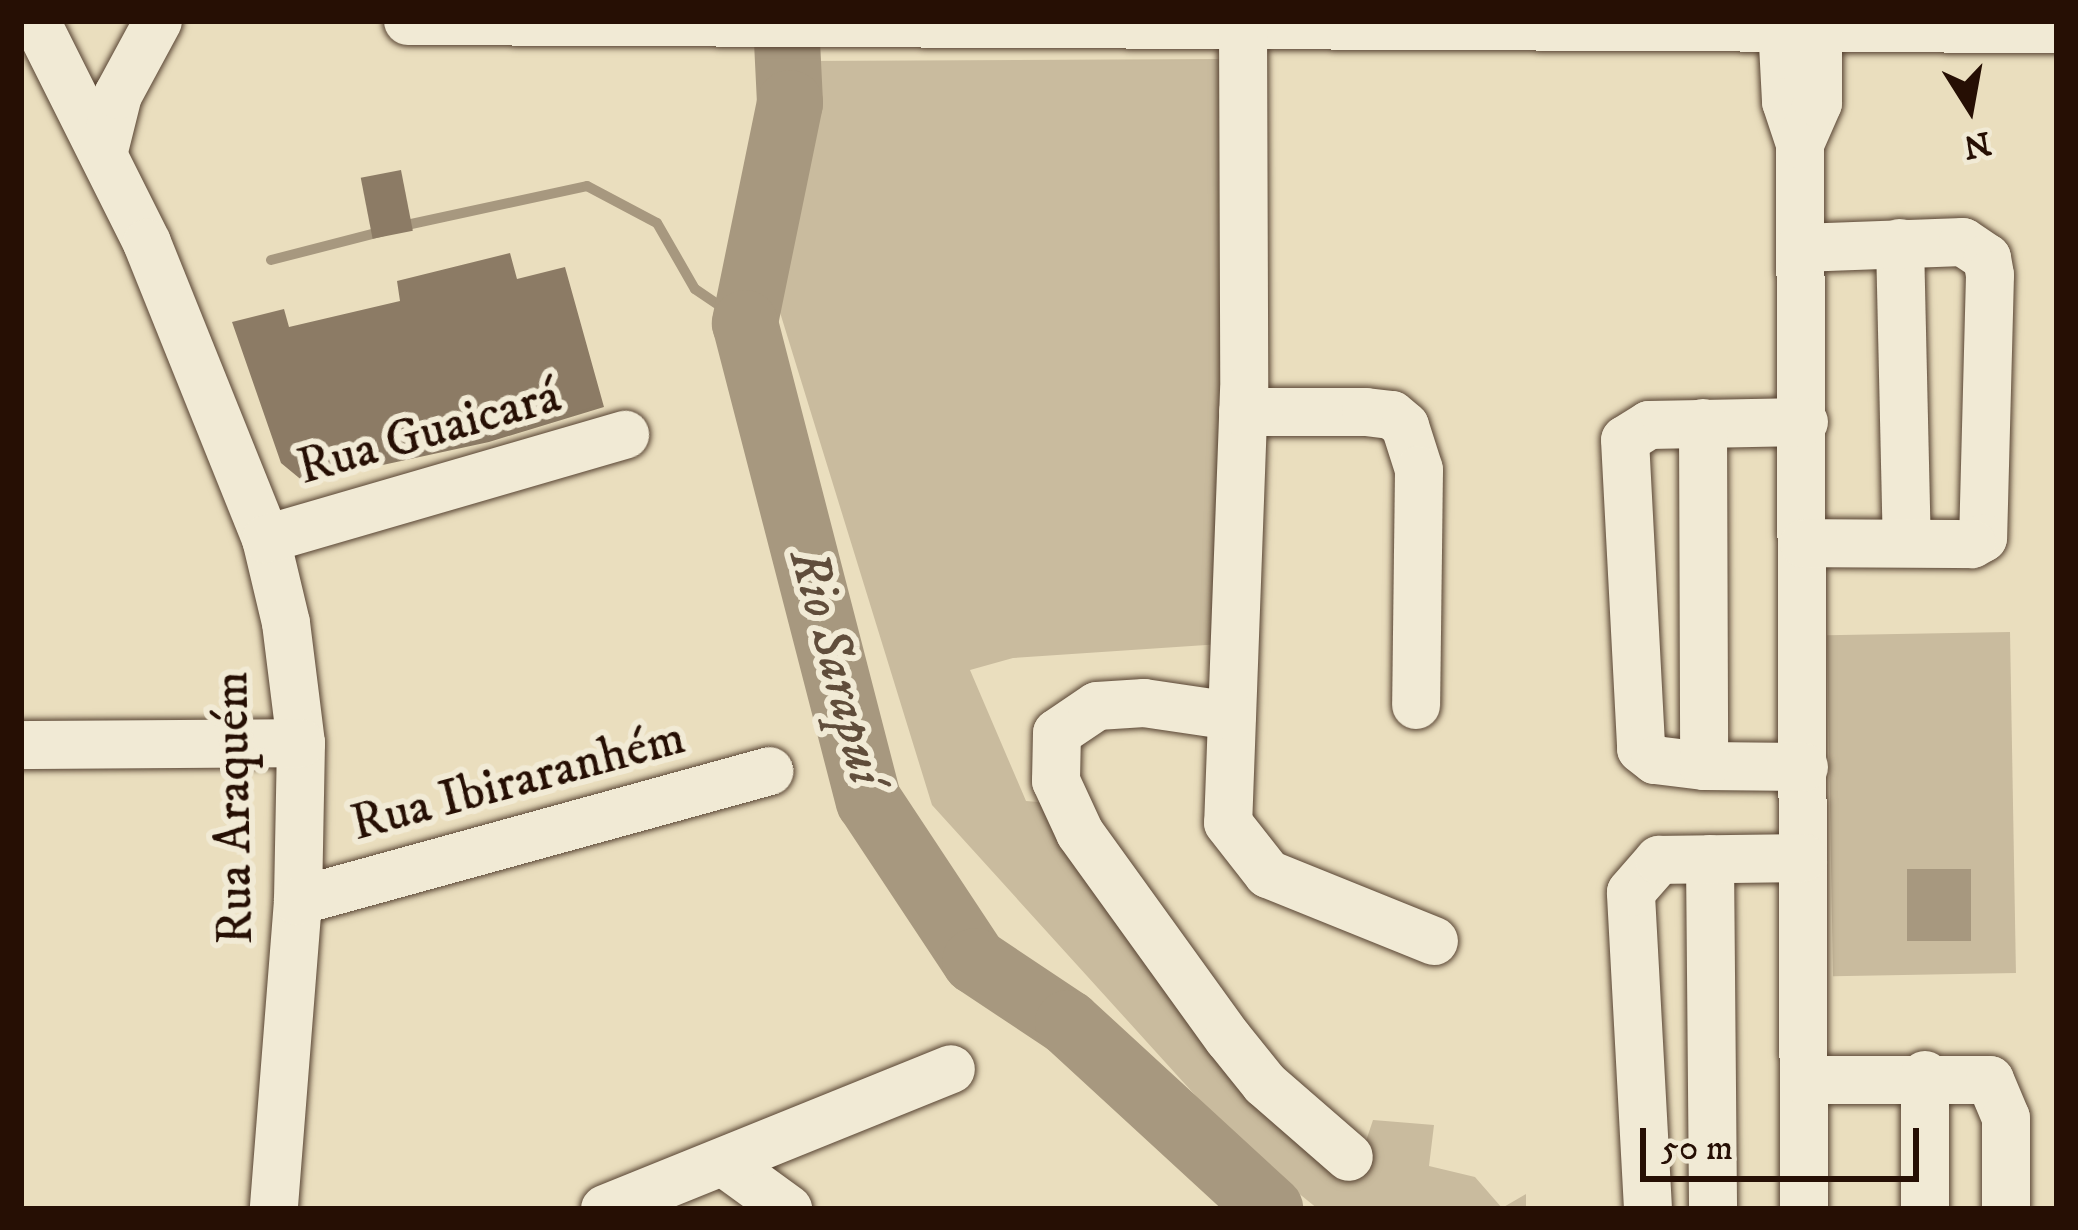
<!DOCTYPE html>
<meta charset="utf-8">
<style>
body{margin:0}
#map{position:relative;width:2078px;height:1230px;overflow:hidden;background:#eadebe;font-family:"IM FELL DW Pica",serif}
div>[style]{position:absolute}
.green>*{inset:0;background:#c9bb9e;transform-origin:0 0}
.water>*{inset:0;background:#a7987f;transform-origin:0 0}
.stream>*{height:10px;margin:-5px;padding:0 5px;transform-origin:5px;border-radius:5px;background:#a7987f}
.river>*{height:66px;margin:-33px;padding:0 33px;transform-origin:33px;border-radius:33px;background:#a7987f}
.building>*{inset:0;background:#8c7b65;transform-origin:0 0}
.roads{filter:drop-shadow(0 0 3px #574332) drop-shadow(0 0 3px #574332)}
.minor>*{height:48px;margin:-24px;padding:0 24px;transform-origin:24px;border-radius:24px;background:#f1ead5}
span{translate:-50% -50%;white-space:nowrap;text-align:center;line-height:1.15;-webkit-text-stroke:12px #f1ead5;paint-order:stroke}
.street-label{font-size:51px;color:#260f04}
.water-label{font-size:54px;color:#604d3b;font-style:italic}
.frame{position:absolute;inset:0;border:24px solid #260f04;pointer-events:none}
.north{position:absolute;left:1910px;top:48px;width:120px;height:120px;-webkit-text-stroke:9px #f1ead5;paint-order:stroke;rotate:169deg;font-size:33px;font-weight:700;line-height:48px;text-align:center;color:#260f04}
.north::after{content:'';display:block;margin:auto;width:42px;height:54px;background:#260f04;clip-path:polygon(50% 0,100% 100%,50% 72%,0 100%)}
.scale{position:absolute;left:1640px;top:1128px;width:279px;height:54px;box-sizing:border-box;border:6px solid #260f04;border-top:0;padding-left:15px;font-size:36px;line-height:42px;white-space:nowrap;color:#260f04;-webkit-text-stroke:9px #f1ead5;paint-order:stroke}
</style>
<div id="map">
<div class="green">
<i style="clip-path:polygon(1219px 59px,1221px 644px,1013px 658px,970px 670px,1026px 801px,1050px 803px,1355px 1174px,1373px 1120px,1434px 1125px,1429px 1166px,1475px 1177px,1502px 1208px,1526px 1194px,1526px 1209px,1318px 1209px,1243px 1148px,932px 805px,770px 280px,806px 100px,802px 61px)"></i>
<i style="left:2010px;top:632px;width:341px;height:183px;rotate:89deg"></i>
</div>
<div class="water">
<i style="left:1907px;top:869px;width:64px;height:72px"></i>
</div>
<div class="stream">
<i style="left:402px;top:226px;width:189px;rotate:-12.2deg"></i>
<i style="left:587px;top:186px;width:79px;rotate:27.9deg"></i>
<i style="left:657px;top:223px;width:76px;rotate:60.1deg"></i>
<i style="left:695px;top:289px;width:60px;rotate:34.2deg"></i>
<i style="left:271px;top:260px;width:117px;rotate:-14.4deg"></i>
</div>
<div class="river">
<i style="left:786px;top:21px;width:82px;rotate:87.2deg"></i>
<i style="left:790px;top:103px;width:225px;rotate:101.6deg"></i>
<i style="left:745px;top:323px;width:494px;rotate:75.5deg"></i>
<i style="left:869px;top:801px;width:192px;rotate:56.5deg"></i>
<i style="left:975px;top:961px;width:112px;rotate:33.7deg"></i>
<i style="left:1068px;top:1023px;width:275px;rotate:42.6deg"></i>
</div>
<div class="building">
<i style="left:401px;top:170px;width:62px;height:41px;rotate:79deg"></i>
<i style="clip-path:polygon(510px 253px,517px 279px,565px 267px,604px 407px,489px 442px,304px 482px,281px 463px,232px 322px,284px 309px,289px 327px,400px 301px,397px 281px)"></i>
</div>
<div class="roads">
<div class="minor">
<i style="left:36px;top:21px;width:248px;rotate:63.4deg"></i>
<i style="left:147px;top:243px;width:319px;rotate:68.1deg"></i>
<i style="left:266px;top:539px;width:86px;rotate:76.6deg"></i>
<i style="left:286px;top:623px;width:121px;rotate:82.9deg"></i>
<i style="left:301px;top:743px;width:158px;rotate:91.1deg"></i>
<i style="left:298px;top:901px;width:309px;rotate:94.5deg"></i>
<i style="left:408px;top:21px;width:1649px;rotate:0.28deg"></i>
<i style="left:1243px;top:23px;width:368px;rotate:89.8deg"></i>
<i style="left:1244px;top:391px;width:432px;rotate:92.1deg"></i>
<i style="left:1228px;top:823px;width:65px;rotate:51.9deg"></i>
<i style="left:1268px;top:874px;width:179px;rotate:22deg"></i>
<i style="left:1782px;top:25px;width:77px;rotate:87deg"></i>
<i style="left:1786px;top:102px;width:44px;rotate:71.6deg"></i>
<i style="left:1800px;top:144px;width:1065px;rotate:89.78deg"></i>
<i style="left:1800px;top:144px;width:45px;rotate:-66.3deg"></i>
<i style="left:1818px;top:103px;width:78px;rotate:-90deg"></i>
<i style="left:104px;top:151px;width:58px;rotate:-76deg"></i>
<i style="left:118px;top:95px;width:84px;rotate:-61.6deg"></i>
<i style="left:1900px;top:243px;width:300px;rotate:88.7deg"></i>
<i style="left:1800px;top:248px;width:163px;rotate:-2.1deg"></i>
<i style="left:1963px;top:242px;width:29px;rotate:34deg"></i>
<i style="left:1987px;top:258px;width:17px;rotate:80deg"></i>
<i style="left:1990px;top:275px;width:263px;rotate:91.5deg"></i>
<i style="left:1983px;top:538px;width:13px;rotate:151deg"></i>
<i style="left:1972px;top:544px;width:168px;rotate:-179.7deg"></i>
<i style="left:1243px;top:412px;width:123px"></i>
<i style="left:1366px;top:412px;width:26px;rotate:7deg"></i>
<i style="left:1392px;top:415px;width:17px;rotate:40deg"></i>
<i style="left:1405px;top:426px;width:46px;rotate:72.3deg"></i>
<i style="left:1419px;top:470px;width:235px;rotate:90.7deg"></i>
<i style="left:1804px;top:422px;width:155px;rotate:178.9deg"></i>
<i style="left:1649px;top:425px;width:28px;rotate:148deg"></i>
<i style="left:1625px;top:440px;width:309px;rotate:87deg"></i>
<i style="left:1641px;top:749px;width:18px;rotate:38deg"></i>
<i style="left:1655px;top:760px;width:49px;rotate:7deg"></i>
<i style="left:1704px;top:766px;width:100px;rotate:0.6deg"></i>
<i style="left:1703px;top:423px;width:343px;rotate:89.8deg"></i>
<i style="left:266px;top:539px;width:374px;rotate:-16.2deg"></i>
<i style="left:1232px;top:716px;width:89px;rotate:-171.6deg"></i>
<i style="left:1144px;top:703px;width:47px;rotate:176.3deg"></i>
<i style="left:1097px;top:706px;width:48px;rotate:146deg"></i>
<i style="left:1057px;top:733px;width:48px;rotate:91.2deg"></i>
<i style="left:1056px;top:781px;width:57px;rotate:65.2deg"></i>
<i style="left:1080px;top:833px;width:253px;rotate:54.2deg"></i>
<i style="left:1228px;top:1038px;width:59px;rotate:51.2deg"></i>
<i style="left:1265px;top:1084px;width:111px;rotate:41deg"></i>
<i style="left:21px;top:745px;width:280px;rotate:-0.4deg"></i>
<i style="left:1710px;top:859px;width:350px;rotate:89.5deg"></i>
<i style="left:298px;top:901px;width:489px;rotate:-15.4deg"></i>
<i style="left:1804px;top:1080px;width:186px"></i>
<i style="left:1990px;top:1080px;width:41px;rotate:67.2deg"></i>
<i style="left:2006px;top:1118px;width:91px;rotate:90deg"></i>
<i style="left:726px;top:1164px;width:77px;rotate:36deg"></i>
<i style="left:605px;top:1209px;width:373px;rotate:-22deg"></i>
<i style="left:1648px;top:1209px;width:317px;rotate:-93.1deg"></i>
<i style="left:1631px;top:892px;width:43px;rotate:-48.8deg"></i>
<i style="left:1659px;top:860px;width:144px;rotate:-0.8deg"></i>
<i style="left:1925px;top:1209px;width:134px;rotate:-90deg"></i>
</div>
</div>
<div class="street-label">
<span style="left:429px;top:432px;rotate:-16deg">Rua Guaicará</span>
<span style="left:518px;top:781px;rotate:-15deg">Rua Ibiraranhém</span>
<span style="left:234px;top:808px;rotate:-91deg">Rua Araquém</span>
</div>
<div class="water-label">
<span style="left:836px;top:667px;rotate:75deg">Rio Sarapuí</span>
</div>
<div class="frame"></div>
<div class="north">N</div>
<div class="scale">50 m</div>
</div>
